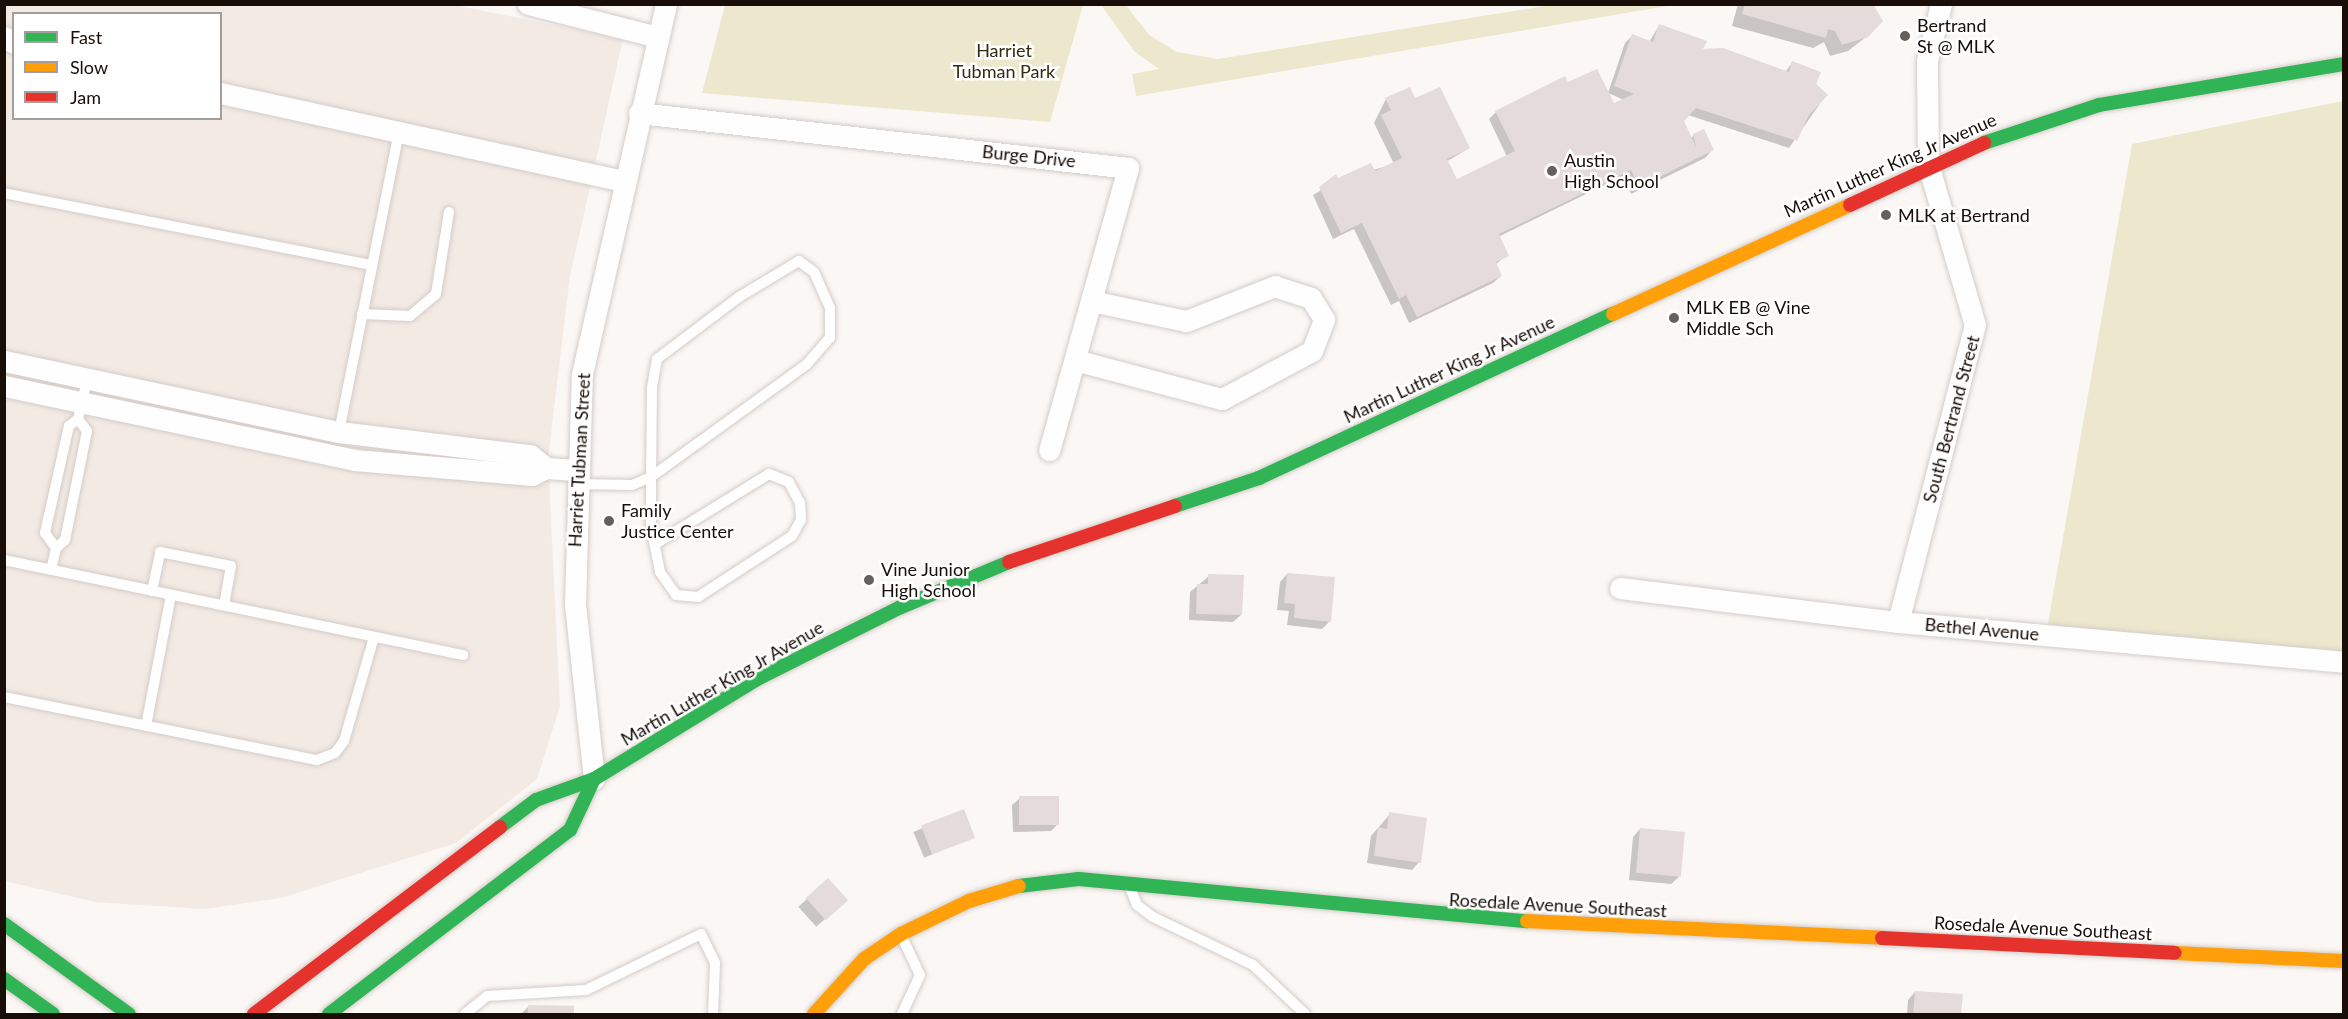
<!DOCTYPE html>
<style>
body{margin:0}
#map{position:relative;width:2348px;height:1019px;overflow:hidden;background:#faf7f5;font-family:Lato,sans-serif}
div>[style]{position:absolute}
.built>*{inset:0;background:#f4eae4}
.green>*{inset:0;background:#ece7cd}
.shadow>*{inset:0;background:#0003;transform-origin:0 0}
.building>*{inset:0;background:#e4dbda;transform-origin:0 0}
.roads{filter:drop-shadow(0 0 2px #d4ccc8) drop-shadow(0 0 2px #d4ccc8)}
.lane>*{height:10px;margin:-5px;padding:0 5px;transform-origin:5px;border-radius:5px;background:#fefefe}
.street>*{height:21px;margin:-10.5px;padding:0 10.5px;transform-origin:10.5px;border-radius:10.5px;background:#fefefe}
.fast>*{height:14px;margin:-7px;padding:0 7px;transform-origin:7px;border-radius:7px;background:#30b455}
.slow>*{height:14px;margin:-7px;padding:0 7px;transform-origin:7px;border-radius:7px;background:#ff9f0a}
.jam>*{height:14px;margin:-7px;padding:0 7px;transform-origin:7px;border-radius:7px;background:#e5322d}
.dots>*{width:16px;height:16px;translate:-50% -50%;box-sizing:border-box;border:3px solid #fff;border-radius:50%}
span{translate:-50% -50%;white-space:nowrap;text-align:center;line-height:1.15;-webkit-text-stroke:5px #fff;paint-order:stroke}
.poi-label{font-size:18px;color:#180d07}
.left{translate:0 -50%;text-align:left}
.park-label{font-size:18px;color:#302c11}
.street-label{font-size:18px;color:#180d07}
.frame{position:absolute;inset:0;border:6px solid #180d07;pointer-events:none}
.legend{position:absolute;left:12px;top:12px;width:210px;height:108px;box-sizing:border-box;background:#fff;border:2px solid #a39e9c;margin:0;padding:8px 10px;list-style:none;font-size:18px;color:#180d07}
.legend li{display:flex;align-items:center;gap:12px;height:30px}
.legend b{width:30px;border:2px solid #a39e9c}
</style>
<div id="map">
<div class="built">
<i style="clip-path:polygon(evenodd,5px 5px,454px 5px,623px 39px,570px 276px,548px 458px,560px 706px,537px 779px,456px 843px,281px 898px,204px 909px,95px 902px,5px 881px,5px 5px,14px 14px,220px 14px,220px 118px,14px 118px,14px 14px)"></i>
</div>
<div class="green">
<i style="clip-path:polygon(725px 5px,725px 4px,1083px 5px,1050px 122px,702px 93px)"></i>
<i style="clip-path:polygon(1101px 5px,1126px 5px,1149px 35px,1177px 52px,1218px 59px,1551px 5px,1673px 5px,1136px 96px,1132px 74px,1159px 69px,1135px 52px)"></i>
<i style="clip-path:polygon(2343px 101px,2343px 652px,2046px 635px,2132px 144px)"></i>
</div>
<div class="shadow">
<i style="clip-path:polygon(1738px 4px,1871px 4px,1866px 37px,1848px 51px,1830px 56px,1824px 42px,1813px 48px,1732px 26px)"></i>
<i style="clip-path:polygon(evenodd,1659px 26px,1701px 51px,1785px 72px,1792px 63px,1826px 95px,1789px 148px,1688px 115px,1682px 121px,1690px 139px,1694px 135px,1712px 150px,1705px 158px,1631px 194px,1623px 176px,1498px 237px,1507px 255px,1495px 265px,1501px 276px,1493px 283px,1409px 323px,1399px 301px,1391px 305px,1354px 229px,1333px 239px,1313px 195px,1338px 180px,1394px 164px,1374px 123px,1386px 99px,1415px 100px,1469px 148px,1446px 162px,1456px 181px,1507px 157px,1489px 119px,1496px 112px,1567px 84px,1608px 93px,1625px 43px,1632px 36px,1649px 42px,1659px 26px,1608px 93px,1624px 100px,1614px 105px,1608px 93px)"></i>
<i style="clip-path:polygon(1287px 574px,1330px 621px,1322px 629px,1287px 625px,1289px 611px,1277px 610px,1280px 582px)"></i>
<i style="clip-path:polygon(1209px 576px,1241px 615px,1233px 622px,1189px 620px,1190px 592px)"></i>
<i style="clip-path:polygon(1020px 798px,1058px 824px,1051px 831px,1013px 832px,1012px 805px)"></i>
<i style="left:963px;top:811px;width:28px;height:54px;rotate:67deg"></i>
<i style="clip-path:polygon(1390px 814px,1419px 862px,1412px 870px,1367px 863px,1371px 836px)"></i>
<i style="clip-path:polygon(1640px 829px,1679px 877px,1671px 884px,1629px 880px,1633px 837px)"></i>
<i style="left:828px;top:880px;width:27px;height:40px;rotate:48deg"></i>
<i style="clip-path:polygon(1915px 992px,1961px 996px,1960px 1014px,1907px 1014px,1908px 1000px)"></i>
<i style="clip-path:polygon(529px 1006px,573px 1007px,573px 1014px,521px 1014px)"></i>
</div>
<div class="building">
<i style="clip-path:polygon(1745px 4px,1873px 4px,1883px 21px,1868px 37px,1842px 45px,1835px 31px,1828px 29px,1826px 38px,1742px 14px)"></i>
<i style="clip-path:polygon(1659px 24px,1707px 41px,1703px 49px,1723px 48px,1789px 72px,1792px 61px,1821px 72px,1816px 84px,1828px 95px,1809px 115px,1797px 141px,1696px 108px,1684px 121px,1696px 147px,1693px 134px,1704px 129px,1714px 150px,1639px 187px,1631px 170px,1499px 234px,1509px 256px,1496px 262px,1502px 276px,1417px 317px,1406px 295px,1399px 299px,1362px 223px,1341px 233px,1319px 187px,1336px 174px,1338px 178px,1371px 163px,1375px 171px,1402px 158px,1381px 115px,1391px 110px,1385px 98px,1410px 87px,1415px 98px,1440px 87px,1470px 148px,1447px 159px,1457px 179px,1515px 151px,1495px 111px,1565px 76px,1568px 82px,1597px 69px,1614px 103px,1634px 94px,1614px 86px,1632px 34px,1653px 42px)"></i>
<i style="clip-path:polygon(1287px 573px,1335px 577px,1331px 622px,1294px 618px,1295px 604px,1284px 603px)"></i>
<i style="clip-path:polygon(1208px 574px,1244px 575px,1242px 615px,1196px 614px,1197px 584px,1208px 584px)"></i>
<i style="left:1019px;top:796px;width:40px;height:29px"></i>
<i style="left:964px;top:809px;width:31px;height:46px;rotate:69deg"></i>
<i style="clip-path:polygon(1389px 812px,1427px 818px,1421px 863px,1374px 856px,1378px 827px,1387px 829px)"></i>
<i style="left:1640px;top:828px;width:45px;height:45px;rotate:5deg"></i>
<i style="left:828px;top:878px;width:30px;height:30px;rotate:48deg"></i>
<i style="clip-path:polygon(1915px 991px,1963px 994px,1961px 1014px,1913px 1014px)"></i>
<i style="left:528px;top:1005px;width:46px;height:9px;rotate:1deg"></i>
</div>
<div class="roads">
<div class="lane">
<i style="left:4px;top:193px;width:375px;rotate:11.1deg"></i>
<i style="left:362px;top:314px;width:48px;rotate:2.4deg"></i>
<i style="left:410px;top:316px;width:34px;rotate:-40deg"></i>
<i style="left:436px;top:294px;width:83px;rotate:-81deg"></i>
<i style="left:339px;top:432px;width:306px;rotate:-78.7deg"></i>
<i style="left:576px;top:484px;width:56px;rotate:1deg"></i>
<i style="left:632px;top:485px;width:21px;rotate:-23deg"></i>
<i style="left:651px;top:477px;width:193px;rotate:-35.9deg"></i>
<i style="left:807px;top:364px;width:35px;rotate:-49deg"></i>
<i style="left:830px;top:338px;width:30px;rotate:-90deg"></i>
<i style="left:830px;top:308px;width:39px;rotate:-114deg"></i>
<i style="left:814px;top:272px;width:19px;rotate:-144deg"></i>
<i style="left:799px;top:261px;width:70px;rotate:149deg"></i>
<i style="left:739px;top:297px;width:103px;rotate:142.9deg"></i>
<i style="left:657px;top:359px;width:28px;rotate:100deg"></i>
<i style="left:652px;top:387px;width:90px;rotate:90.6deg"></i>
<i style="left:651px;top:477px;width:49px;rotate:90deg"></i>
<i style="left:651px;top:526px;width:47px;rotate:78.9deg"></i>
<i style="left:660px;top:572px;width:28px;rotate:55deg"></i>
<i style="left:676px;top:595px;width:22px;rotate:5deg"></i>
<i style="left:698px;top:597px;width:112px;rotate:-33deg"></i>
<i style="left:792px;top:536px;width:18px;rotate:-61deg"></i>
<i style="left:801px;top:520px;width:17px;rotate:-93deg"></i>
<i style="left:800px;top:503px;width:24px;rotate:-118deg"></i>
<i style="left:789px;top:482px;width:22px;rotate:-158deg"></i>
<i style="left:769px;top:474px;width:134px;rotate:148.4deg"></i>
<i style="left:56px;top:548px;width:19px;rotate:-126deg"></i>
<i style="left:45px;top:533px;width:110px;rotate:-77.4deg"></i>
<i style="left:69px;top:426px;width:11px;rotate:-38deg"></i>
<i style="left:78px;top:419px;width:40px;rotate:-77deg"></i>
<i style="left:4px;top:560px;width:469px;rotate:11.7deg"></i>
<i style="left:51px;top:570px;width:23px;rotate:-77deg"></i>
<i style="left:56px;top:548px;width:12px;rotate:-42deg"></i>
<i style="left:65px;top:540px;width:111px;rotate:-78.6deg"></i>
<i style="left:87px;top:431px;width:15px;rotate:-127deg"></i>
<i style="left:152px;top:591px;width:40px;rotate:-78deg"></i>
<i style="left:160px;top:552px;width:72px;rotate:11.2deg"></i>
<i style="left:231px;top:566px;width:40px;rotate:100deg"></i>
<i style="left:4px;top:697px;width:319px;rotate:11.4deg"></i>
<i style="left:317px;top:760px;width:19px;rotate:-21deg"></i>
<i style="left:335px;top:753px;width:15px;rotate:-53deg"></i>
<i style="left:344px;top:741px;width:108px;rotate:-73.9deg"></i>
<i style="left:146px;top:726px;width:133px;rotate:-79.2deg"></i>
<i style="left:1130px;top:887px;width:19px;rotate:69deg"></i>
<i style="left:1137px;top:905px;width:20px;rotate:37deg"></i>
<i style="left:1153px;top:917px;width:111px;rotate:25.6deg"></i>
<i style="left:1253px;top:965px;width:71px;rotate:43.3deg"></i>
<i style="left:901px;top:935px;width:44px;rotate:64.6deg"></i>
<i style="left:920px;top:975px;width:43px;rotate:114.8deg"></i>
<i style="left:465px;top:1014px;width:28px;rotate:-39deg"></i>
<i style="left:487px;top:996px;width:99px;rotate:-3.5deg"></i>
<i style="left:586px;top:990px;width:128px;rotate:-26deg"></i>
<i style="left:701px;top:934px;width:32px;rotate:64deg"></i>
<i style="left:715px;top:963px;width:51px;rotate:92.2deg"></i>
</div>
<div class="street">
<i style="left:528px;top:4px;width:133px;rotate:14.3deg"></i>
<i style="left:4px;top:37px;width:12px;rotate:31deg"></i>
<i style="left:220px;top:93px;width:413px;rotate:12.3deg"></i>
<i style="left:639px;top:113px;width:492px;rotate:6.4deg"></i>
<i style="left:1128px;top:168px;width:293px;rotate:105.6deg"></i>
<i style="left:1075px;top:360px;width:152px;rotate:14.9deg"></i>
<i style="left:1222px;top:399px;width:102px;rotate:-28.1deg"></i>
<i style="left:1312px;top:351px;width:34px;rotate:-69deg"></i>
<i style="left:1324px;top:319px;width:25px;rotate:-122deg"></i>
<i style="left:1311px;top:298px;width:38px;rotate:-162deg"></i>
<i style="left:1275px;top:286px;width:96px;rotate:158.5deg"></i>
<i style="left:1186px;top:321px;width:97px;rotate:-168.1deg"></i>
<i style="left:4px;top:361px;width:342px;rotate:12deg"></i>
<i style="left:339px;top:432px;width:192px;rotate:6.9deg"></i>
<i style="left:530px;top:455px;width:21px;rotate:39deg"></i>
<i style="left:4px;top:386px;width:358px;rotate:11.9deg"></i>
<i style="left:354px;top:460px;width:179px;rotate:4.8deg"></i>
<i style="left:532px;top:475px;width:16px;rotate:-27deg"></i>
<i style="left:546px;top:468px;width:29px;rotate:4deg"></i>
<i style="left:1620px;top:588px;width:280px;rotate:7deg"></i>
<i style="left:1898px;top:622px;width:448px;rotate:5.1deg"></i>
<i style="left:1898px;top:622px;width:307px;rotate:-75.5deg"></i>
<i style="left:1975px;top:325px;width:168px;rotate:-106.3deg"></i>
<i style="left:1928px;top:164px;width:103px;rotate:-90.6deg"></i>
<i style="left:1927px;top:61px;width:59px;rotate:-76.2deg"></i>
<i style="left:594px;top:779px;width:175px;rotate:-96.2deg"></i>
<i style="left:575px;top:605px;width:231px;rotate:-88.3deg"></i>
<i style="left:582px;top:374px;width:379px;rotate:-77.2deg"></i>
</div>
<div class="fast">
<i style="left:1984px;top:143px;width:121px;rotate:-18.3deg"></i>
<i style="left:2099px;top:105px;width:248px;rotate:-9.5deg"></i>
<i style="left:1175px;top:506px;width:89px;rotate:-18.4deg"></i>
<i style="left:1259px;top:478px;width:390px;rotate:-24.9deg"></i>
<i style="left:500px;top:827px;width:45px;rotate:-36.9deg"></i>
<i style="left:536px;top:800px;width:62px;rotate:-19.9deg"></i>
<i style="left:594px;top:779px;width:191px;rotate:-31.5deg"></i>
<i style="left:757px;top:679px;width:161px;rotate:-26.6deg"></i>
<i style="left:901px;top:607px;width:117px;rotate:-22.6deg"></i>
<i style="left:1019px;top:886px;width:60px;rotate:-6.7deg"></i>
<i style="left:1079px;top:879px;width:450px;rotate:5.4deg"></i>
<i style="left:4px;top:924px;width:154px;rotate:35.8deg"></i>
<i style="left:4px;top:979px;width:60px;rotate:35.5deg"></i>
<i style="left:329px;top:1014px;width:303px;rotate:-37.4deg"></i>
<i style="left:570px;top:830px;width:56px;rotate:-64.8deg"></i>
</div>
<div class="slow">
<i style="left:1613px;top:314px;width:261px;rotate:-24.7deg"></i>
<i style="left:1527px;top:921px;width:355px;rotate:2.7deg"></i>
<i style="left:2175px;top:953px;width:169px;rotate:2.7deg"></i>
<i style="left:814px;top:1014px;width:74px;rotate:-47.7deg"></i>
<i style="left:864px;top:959px;width:45px;rotate:-34deg"></i>
<i style="left:901px;top:934px;width:76px;rotate:-25.9deg"></i>
<i style="left:969px;top:901px;width:52px;rotate:-16.7deg"></i>
</div>
<div class="jam">
<i style="left:1850px;top:205px;width:148px;rotate:-24.8deg"></i>
<i style="left:1009px;top:562px;width:175px;rotate:-18.6deg"></i>
<i style="left:1882px;top:938px;width:293px;rotate:2.9deg"></i>
<i style="left:254px;top:1014px;width:309px;rotate:-37.2deg"></i>
</div>
</div>
<div class="dots">
<i style="left:1905px;top:36px;background:#675f5a"></i>
<i style="left:1552px;top:171px;background:#675f5a"></i>
<i style="left:1886px;top:215px;background:#675f5a"></i>
<i style="left:1674px;top:318px;background:#675f5a"></i>
<i style="left:609px;top:521px;background:#675f5a"></i>
<i style="left:869px;top:580px;background:#675f5a"></i>
</div>
<div class="poi-label">
<span class="left" style="left:1917px;top:36px">Bertrand<br>St @ MLK</span>
<span class="left" style="left:1564px;top:171px">Austin<br>High School</span>
<span class="left" style="left:1898px;top:215px">MLK at Bertrand</span>
<span class="left" style="left:1686px;top:318px">MLK EB @ Vine<br>Middle Sch</span>
<span class="left" style="left:621px;top:521px">Family<br>Justice Center</span>
<span class="left" style="left:881px;top:580px">Vine Junior<br>High School</span>
</div>
<div class="park-label">
<span style="left:1004px;top:61px">Harriet<br>Tubman Park</span>
</div>
<div class="street-label">
<span style="left:1029px;top:156px;rotate:6deg">Burge Drive</span>
<span style="left:1890px;top:165px;rotate:-24deg">Martin Luther King Jr Avenue</span>
<span style="left:1449px;top:369px;rotate:-25deg">Martin Luther King Jr Avenue</span>
<span style="left:1951px;top:419px;rotate:-75deg">South Bertrand Street</span>
<span style="left:579px;top:460px;rotate:-87deg">Harriet Tubman Street</span>
<span style="left:1982px;top:629px;rotate:5deg">Bethel Avenue</span>
<span style="left:722px;top:683px;rotate:-30deg">Martin Luther King Jr Avenue</span>
<span style="left:1558px;top:905px;rotate:3deg">Rosedale Avenue Southeast</span>
<span style="left:2043px;top:928px;rotate:3deg">Rosedale Avenue Southeast</span>
</div>
<div class="frame"></div>
<ul class="legend">
<li><b style="height:8px;background:#30b455"></b>Fast</li>
<li><b style="height:8px;background:#ff9f0a"></b>Slow</li>
<li><b style="height:8px;background:#e5322d"></b>Jam</li>
</ul>
</div>
